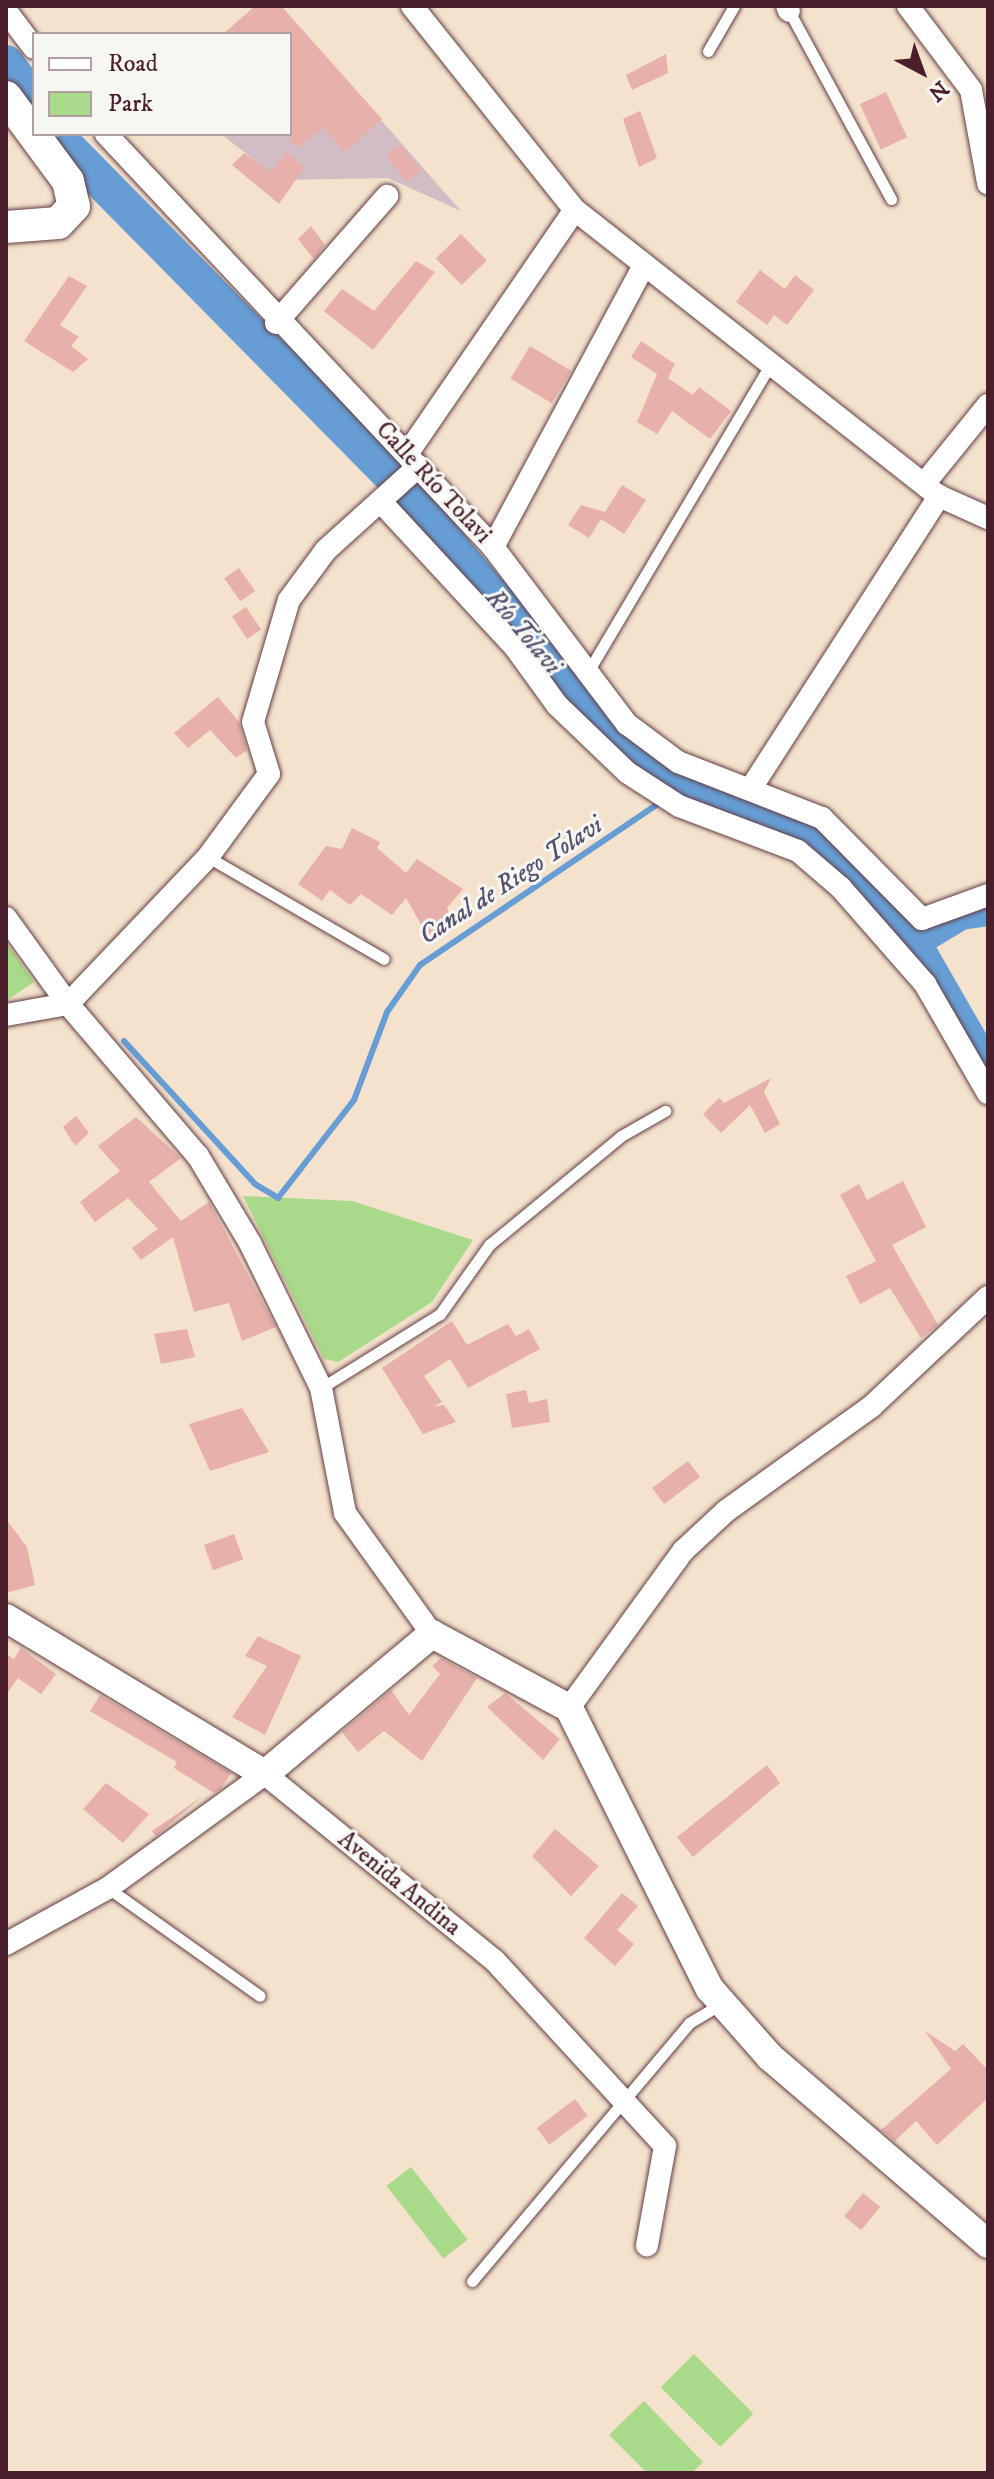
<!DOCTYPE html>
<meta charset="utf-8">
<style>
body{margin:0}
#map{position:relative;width:994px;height:2479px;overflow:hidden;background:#f4e2cc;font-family:"IM FELL DW Pica",serif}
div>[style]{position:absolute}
.industrial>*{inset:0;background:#d2bdc5}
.green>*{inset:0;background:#a9da89;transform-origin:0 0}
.stream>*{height:6px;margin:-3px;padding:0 3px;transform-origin:3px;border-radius:3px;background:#669dd4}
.river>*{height:36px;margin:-18px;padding:0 18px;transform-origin:18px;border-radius:18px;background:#669dd4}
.building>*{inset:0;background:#e7b0aa;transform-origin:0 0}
.roads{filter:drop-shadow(0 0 2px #643c43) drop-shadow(0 0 2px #643c43)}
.service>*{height:11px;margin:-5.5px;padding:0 5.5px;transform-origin:5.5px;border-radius:5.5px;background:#fff}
.minor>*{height:22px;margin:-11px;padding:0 11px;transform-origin:11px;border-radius:11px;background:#fff}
.tertiary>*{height:28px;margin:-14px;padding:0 14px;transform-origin:14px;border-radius:14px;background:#fff}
.secondary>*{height:32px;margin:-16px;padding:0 16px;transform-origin:16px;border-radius:16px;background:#fff}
span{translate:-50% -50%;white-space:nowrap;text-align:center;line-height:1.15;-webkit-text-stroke:6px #f6f6f2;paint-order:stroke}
.street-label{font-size:24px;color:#4a1f2b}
.water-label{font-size:26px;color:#55516f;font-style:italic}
.frame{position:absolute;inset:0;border:8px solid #4a1f2b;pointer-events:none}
.legend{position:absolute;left:32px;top:32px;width:260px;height:104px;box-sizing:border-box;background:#f6f6f2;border:2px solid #b1a0a2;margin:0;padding:10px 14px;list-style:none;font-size:24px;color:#4a1f2b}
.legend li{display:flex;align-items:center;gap:16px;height:40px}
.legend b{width:40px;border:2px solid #b1a0a2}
.north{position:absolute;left:882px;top:32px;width:80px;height:80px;-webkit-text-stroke:6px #f6f6f2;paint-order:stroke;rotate:139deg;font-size:22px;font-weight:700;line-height:32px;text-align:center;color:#4a1f2b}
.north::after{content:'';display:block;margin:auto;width:28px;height:36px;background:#4a1f2b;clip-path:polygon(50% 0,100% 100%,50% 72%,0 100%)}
</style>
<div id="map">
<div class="industrial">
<i style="clip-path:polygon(281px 6px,461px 211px,388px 178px,280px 180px,221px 134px,290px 134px,290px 34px)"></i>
</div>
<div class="green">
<i style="clip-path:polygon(6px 942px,34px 982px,6px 1001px)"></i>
<i style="clip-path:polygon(243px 1196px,352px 1201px,473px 1240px,432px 1302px,338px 1362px,324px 1359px)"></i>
<i style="left:411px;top:2167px;width:92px;height:31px;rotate:52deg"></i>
<i style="left:694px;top:2354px;width:84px;height:47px;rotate:45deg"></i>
<i style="clip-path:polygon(644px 2401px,703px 2462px,692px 2473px,647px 2473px,609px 2435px)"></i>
</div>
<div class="stream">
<i style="left:124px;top:1041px;width:194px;rotate:47.5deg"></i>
<i style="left:255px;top:1184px;width:27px;rotate:31deg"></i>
<i style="left:278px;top:1198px;width:124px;rotate:-52.2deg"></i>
<i style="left:354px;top:1100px;width:94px;rotate:-69.4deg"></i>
<i style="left:387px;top:1012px;width:57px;rotate:-54.9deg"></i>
<i style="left:420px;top:965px;width:292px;rotate:-34.1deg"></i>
</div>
<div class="river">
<i style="left:6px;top:63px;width:34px;rotate:53deg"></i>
<i style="left:70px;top:150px;width:453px;rotate:45.4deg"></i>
<i style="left:388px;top:472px;width:365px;rotate:49.8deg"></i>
<i style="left:624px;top:751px;width:65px;rotate:38.1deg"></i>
<i style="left:675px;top:791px;width:136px;rotate:20.7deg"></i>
<i style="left:802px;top:839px;width:52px;rotate:34deg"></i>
<i style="left:845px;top:868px;width:99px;rotate:47.5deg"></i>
<i style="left:912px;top:941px;width:133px;rotate:60.1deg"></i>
<i style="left:912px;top:941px;width:56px;rotate:-31.1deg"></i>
<i style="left:960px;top:912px;width:28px;rotate:-8deg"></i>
</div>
<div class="building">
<i style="clip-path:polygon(255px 6px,281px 6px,382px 119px,344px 152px,324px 127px,297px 148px,290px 140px,290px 34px,223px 34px)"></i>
<i style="clip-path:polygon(666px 54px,668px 73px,632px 90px,626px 75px)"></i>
<i style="left:886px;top:92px;width:50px;height:29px;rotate:65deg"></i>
<i style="clip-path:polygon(640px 111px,657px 158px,639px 167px,623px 119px)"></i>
<i style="left:400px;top:145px;width:33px;height:18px;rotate:51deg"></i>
<i style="clip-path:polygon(287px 152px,304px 168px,279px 204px,232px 165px,244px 153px,271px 172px)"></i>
<i style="clip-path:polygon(311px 226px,325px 245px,314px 259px,298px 239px)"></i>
<i style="left:461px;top:234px;width:37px;height:35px;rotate:46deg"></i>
<i style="clip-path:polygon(416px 261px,435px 272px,373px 350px,324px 311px,342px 289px,374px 311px)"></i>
<i style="clip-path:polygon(760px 270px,785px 289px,795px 275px,814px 290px,787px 325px,774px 315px,767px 325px,736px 302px)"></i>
<i style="clip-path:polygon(69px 276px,87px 286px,60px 325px,79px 337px,71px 346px,88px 359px,73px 372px,24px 341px)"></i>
<i style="clip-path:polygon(641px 341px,675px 364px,668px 378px,693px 395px,699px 387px,731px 411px,710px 439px,672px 411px,657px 434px,637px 422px,657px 374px,631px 357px)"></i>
<i style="left:530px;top:346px;width:48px;height:38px;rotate:31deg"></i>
<i style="clip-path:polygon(622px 485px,646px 500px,624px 534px,601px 519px,589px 538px,568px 525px,581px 505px,605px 512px)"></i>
<i style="left:239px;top:568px;width:28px;height:18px;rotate:55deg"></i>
<i style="left:246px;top:607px;width:27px;height:17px;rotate:56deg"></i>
<i style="clip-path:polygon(218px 697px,239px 722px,247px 750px,236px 758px,210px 730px,188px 748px,174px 733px)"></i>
<i style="clip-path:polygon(352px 828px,380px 842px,377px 848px,406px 873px,417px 859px,463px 889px,447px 908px,453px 925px,427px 935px,406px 898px,392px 915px,361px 894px,350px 905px,330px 890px,322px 901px,298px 884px,326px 846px,342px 849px)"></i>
<i style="clip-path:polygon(771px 1078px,764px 1092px,780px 1124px,765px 1133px,750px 1105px,721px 1133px,703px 1114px,719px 1098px,724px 1103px)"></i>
<i style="clip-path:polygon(76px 1116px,89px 1133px,75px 1146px,63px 1127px)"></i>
<i style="clip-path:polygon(136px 1117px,181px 1158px,149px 1182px,181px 1221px,209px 1202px,276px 1327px,242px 1341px,229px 1303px,194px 1312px,173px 1237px,141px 1260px,132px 1248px,158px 1229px,128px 1198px,95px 1222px,80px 1202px,120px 1171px,98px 1146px)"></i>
<i style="clip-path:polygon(903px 1181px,926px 1227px,892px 1245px,938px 1325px,921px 1338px,890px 1288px,860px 1304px,846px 1276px,876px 1261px,840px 1195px,859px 1184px,867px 1200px)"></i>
<i style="clip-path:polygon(452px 1321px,467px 1345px,508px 1324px,516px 1336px,529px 1329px,540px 1349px,468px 1388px,450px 1359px,424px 1376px,442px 1402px,433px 1407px,444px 1405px,456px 1422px,423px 1434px,382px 1368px)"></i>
<i style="clip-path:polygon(187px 1329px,195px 1357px,161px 1364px,154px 1334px)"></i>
<i style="clip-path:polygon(526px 1390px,529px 1403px,547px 1399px,550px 1422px,512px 1428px,506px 1394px)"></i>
<i style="clip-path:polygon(242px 1408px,269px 1452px,210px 1471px,189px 1424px)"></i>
<i style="left:688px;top:1461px;width:20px;height:45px;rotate:53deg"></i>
<i style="clip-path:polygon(6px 1519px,27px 1547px,35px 1585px,6px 1593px)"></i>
<i style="left:234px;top:1534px;width:27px;height:32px;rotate:70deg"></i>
<i style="clip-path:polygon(258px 1636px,301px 1656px,265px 1735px,232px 1717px,267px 1666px,245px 1656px)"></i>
<i style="clip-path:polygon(21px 1648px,56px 1674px,41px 1694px,18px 1678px,6px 1695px,6px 1654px,14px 1659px)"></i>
<i style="clip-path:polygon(441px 1658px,477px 1678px,422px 1761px,384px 1731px,358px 1752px,342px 1732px,391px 1690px,409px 1715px,440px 1674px,432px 1666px)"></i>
<i style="clip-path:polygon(505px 1693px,560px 1739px,543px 1760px,487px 1707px)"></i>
<i style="clip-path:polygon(100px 1695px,231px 1773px,221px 1789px,214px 1793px,174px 1768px,177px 1762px,90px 1711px)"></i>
<i style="clip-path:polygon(767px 1765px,780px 1783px,693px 1857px,677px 1837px)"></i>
<i style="clip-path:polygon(106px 1783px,149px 1814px,123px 1843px,83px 1809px)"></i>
<i style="clip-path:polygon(203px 1796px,156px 1836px,152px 1831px)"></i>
<i style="clip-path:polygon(555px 1829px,599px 1866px,571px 1896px,532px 1856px)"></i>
<i style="clip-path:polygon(622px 1893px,638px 1906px,617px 1930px,634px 1944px,615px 1966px,584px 1938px)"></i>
<i style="clip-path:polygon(925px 2031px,955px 2051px,963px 2044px,988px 2070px,988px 2098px,937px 2145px,916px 2121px,895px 2141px,881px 2130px,951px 2069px)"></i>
<i style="left:575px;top:2099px;width:21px;height:48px;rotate:53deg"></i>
<i style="left:863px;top:2193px;width:22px;height:30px;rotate:39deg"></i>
</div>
<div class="roads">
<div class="service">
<i style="left:789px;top:11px;width:214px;rotate:61.5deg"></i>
<i style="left:708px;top:51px;width:52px;rotate:-60deg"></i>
<i style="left:589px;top:670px;width:355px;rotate:-59.3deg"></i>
<i style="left:208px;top:857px;width:203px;rotate:30.1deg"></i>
<i style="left:321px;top:1388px;width:140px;rotate:-31.9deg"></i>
<i style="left:440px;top:1314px;width:85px;rotate:-54.6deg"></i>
<i style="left:489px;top:1245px;width:171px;rotate:-39.5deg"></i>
<i style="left:621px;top:1136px;width:51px;rotate:-29.6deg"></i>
<i style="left:108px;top:1888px;width:186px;rotate:35.4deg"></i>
<i style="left:472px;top:2281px;width:337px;rotate:-49.9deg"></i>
<i style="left:689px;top:2023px;width:39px;rotate:-31deg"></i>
</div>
<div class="minor">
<i style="left:412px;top:6px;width:261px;rotate:51.4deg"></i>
<i style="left:575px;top:210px;width:463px;rotate:38.2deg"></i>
<i style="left:939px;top:496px;width:54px;rotate:24.2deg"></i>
<i style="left:787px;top:6px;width:5px;rotate:68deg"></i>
<i style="left:908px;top:6px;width:105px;rotate:53.1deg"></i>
<i style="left:971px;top:90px;width:95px;rotate:79.6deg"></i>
<i style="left:6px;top:11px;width:46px;rotate:52.9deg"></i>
<i style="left:106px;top:134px;width:566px;rotate:46.86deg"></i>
<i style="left:493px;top:547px;width:222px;rotate:52.9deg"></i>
<i style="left:627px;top:724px;width:64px;rotate:36.7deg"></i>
<i style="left:678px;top:762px;width:155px;rotate:21.3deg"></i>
<i style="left:822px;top:818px;width:142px;rotate:45.3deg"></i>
<i style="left:922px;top:919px;width:70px;rotate:-20deg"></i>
<i style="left:276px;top:323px;width:169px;rotate:-48.8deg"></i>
<i style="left:407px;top:454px;width:296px;rotate:-55.5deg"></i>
<i style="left:924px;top:484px;width:102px;rotate:-51deg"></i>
<i style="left:382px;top:503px;width:196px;rotate:47.3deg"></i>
<i style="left:515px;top:647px;width:72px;rotate:54.1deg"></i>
<i style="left:557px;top:705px;width:98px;rotate:43.8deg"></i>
<i style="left:628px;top:773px;width:61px;rotate:32.9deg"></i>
<i style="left:679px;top:806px;width:127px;rotate:20.7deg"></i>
<i style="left:798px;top:851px;width:57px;rotate:40.7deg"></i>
<i style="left:841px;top:888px;width:128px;rotate:48.8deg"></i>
<i style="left:925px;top:984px;width:126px;rotate:60deg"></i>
<i style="left:493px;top:547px;width:318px;rotate:-61.8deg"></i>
<i style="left:753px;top:785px;width:344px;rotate:-57.2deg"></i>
<i style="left:6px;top:918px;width:106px;rotate:54.2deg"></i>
<i style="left:68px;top:1004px;width:200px;rotate:49.5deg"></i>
<i style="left:198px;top:1156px;width:101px;rotate:59.1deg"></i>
<i style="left:250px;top:1243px;width:161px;rotate:63.9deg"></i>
<i style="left:321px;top:1388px;width:127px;rotate:79.1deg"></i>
<i style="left:345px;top:1513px;width:149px;rotate:54.3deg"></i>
<i style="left:6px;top:1015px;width:63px;rotate:-10.1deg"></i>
<i style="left:68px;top:1004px;width:203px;rotate:-46.4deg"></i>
<i style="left:208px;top:857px;width:103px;rotate:-53.7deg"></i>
<i style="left:269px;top:774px;width:54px;rotate:-107.1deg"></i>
<i style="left:253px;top:722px;width:127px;rotate:-73.6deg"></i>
<i style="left:289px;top:600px;width:62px;rotate:-53.5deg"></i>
<i style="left:326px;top:550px;width:125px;rotate:-42.1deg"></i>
<i style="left:569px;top:1708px;width:194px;rotate:-54deg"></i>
<i style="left:683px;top:1551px;width:59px;rotate:-42.9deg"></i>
<i style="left:726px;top:1511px;width:180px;rotate:-35.7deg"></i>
<i style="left:872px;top:1406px;width:159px;rotate:-43.2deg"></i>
<i style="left:6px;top:1944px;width:116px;rotate:-28.8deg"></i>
<i style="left:108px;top:1888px;width:194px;rotate:-36deg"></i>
<i style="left:265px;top:1774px;width:296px;rotate:39.1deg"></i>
<i style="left:495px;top:1961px;width:251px;rotate:47.4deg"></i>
<i style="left:665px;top:2146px;width:101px;rotate:100.3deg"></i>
</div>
<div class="tertiary">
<i style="left:6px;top:1618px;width:302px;rotate:31.1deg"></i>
<i style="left:265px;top:1774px;width:218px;rotate:-40deg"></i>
<i style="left:432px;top:1634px;width:156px;rotate:28.4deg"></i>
<i style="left:569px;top:1708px;width:314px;rotate:63.4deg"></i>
<i style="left:710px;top:1989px;width:91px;rotate:48.6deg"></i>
<i style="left:770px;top:2057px;width:287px;rotate:40.6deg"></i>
</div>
<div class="secondary">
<i style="left:6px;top:97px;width:104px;rotate:53.6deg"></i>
<i style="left:68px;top:181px;width:26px;rotate:77deg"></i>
<i style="left:74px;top:206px;width:23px;rotate:133deg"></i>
<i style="left:58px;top:223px;width:52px;rotate:175.6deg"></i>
</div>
</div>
<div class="street-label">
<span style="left:433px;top:483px;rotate:47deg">Calle Río Tolavi</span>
<span style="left:399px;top:1884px;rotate:39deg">Avenida Andina</span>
</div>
<div class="water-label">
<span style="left:523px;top:632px;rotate:50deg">Río Tolavi</span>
<span style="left:511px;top:881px;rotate:-33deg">Canal de Riego Tolavi</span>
</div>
<div class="frame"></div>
<ul class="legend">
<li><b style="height:10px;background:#fff"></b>Road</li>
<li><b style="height:22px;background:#a9da89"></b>Park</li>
</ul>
<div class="north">N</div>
</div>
